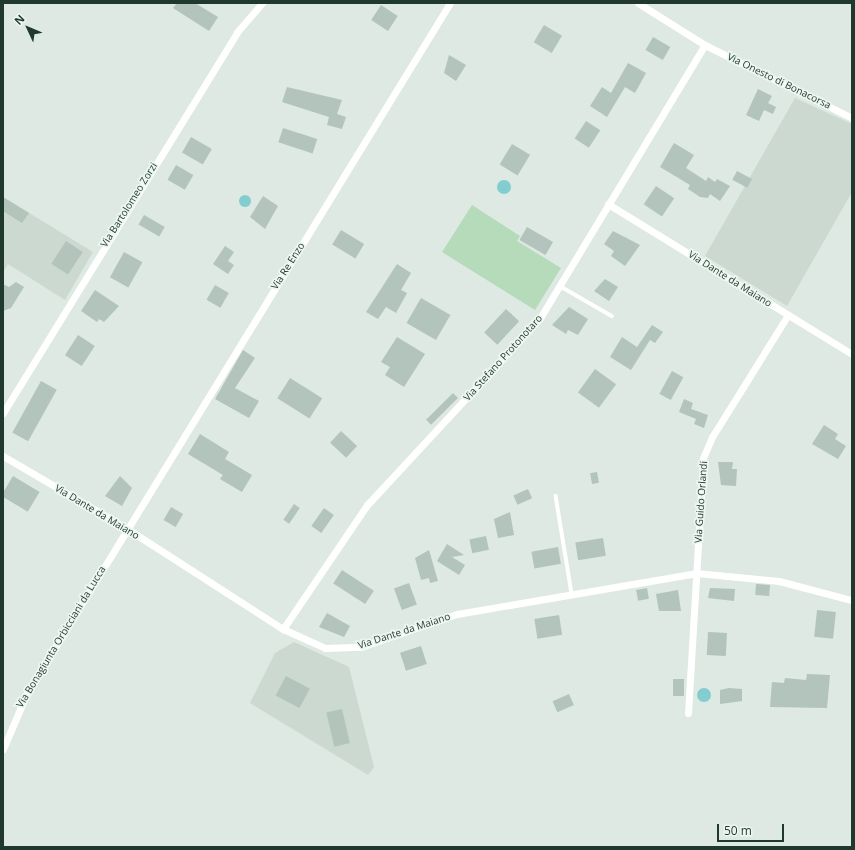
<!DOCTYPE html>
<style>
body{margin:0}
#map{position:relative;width:855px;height:850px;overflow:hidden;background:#dde9e2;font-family:"Open Sans",sans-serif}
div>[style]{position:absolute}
.built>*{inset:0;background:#cbd9d1}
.green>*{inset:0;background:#b5dbbb}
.water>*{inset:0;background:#83cdd0}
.round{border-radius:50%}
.building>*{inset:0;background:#b2c4bb;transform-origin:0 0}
.lane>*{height:3.5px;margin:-1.75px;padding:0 1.75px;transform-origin:1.75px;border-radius:1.75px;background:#fff}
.street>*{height:7px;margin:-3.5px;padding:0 3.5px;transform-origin:3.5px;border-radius:3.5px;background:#fff}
span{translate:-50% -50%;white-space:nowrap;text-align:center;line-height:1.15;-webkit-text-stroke:3.5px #edf6f0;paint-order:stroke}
.street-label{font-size:10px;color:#1f392f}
.frame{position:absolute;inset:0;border:4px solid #1f392f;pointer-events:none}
.north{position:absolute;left:8px;top:8px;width:40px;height:40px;-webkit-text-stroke:3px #edf6f0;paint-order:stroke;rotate:314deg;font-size:11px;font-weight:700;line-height:16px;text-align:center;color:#1f392f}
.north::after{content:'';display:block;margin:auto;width:14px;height:18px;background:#1f392f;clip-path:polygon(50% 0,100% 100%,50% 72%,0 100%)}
.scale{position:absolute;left:717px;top:824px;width:67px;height:18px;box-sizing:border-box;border:2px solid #1f392f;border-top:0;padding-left:5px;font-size:12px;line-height:14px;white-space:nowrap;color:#1f392f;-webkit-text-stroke:3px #edf6f0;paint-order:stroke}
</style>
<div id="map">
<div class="built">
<i style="clip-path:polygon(795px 98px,852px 124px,852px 192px,787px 306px,705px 256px)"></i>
<i style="clip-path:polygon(3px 197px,93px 252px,65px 300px,8px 264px,3px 272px)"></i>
<i style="clip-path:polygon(294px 642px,349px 667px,374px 767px,368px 775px,250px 703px,275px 653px)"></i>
</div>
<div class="green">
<i style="clip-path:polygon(472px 205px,520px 236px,517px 241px,561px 268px,535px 310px,442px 252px)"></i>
</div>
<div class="water">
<i class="round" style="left:497px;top:180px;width:14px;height:14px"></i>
<i class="round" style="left:239px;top:195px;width:12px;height:12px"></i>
<i class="round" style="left:697px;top:688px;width:14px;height:14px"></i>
</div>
<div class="building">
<i style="clip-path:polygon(177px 3px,195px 3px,218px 17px,209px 31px,173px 8px)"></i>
<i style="left:381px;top:5px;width:20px;height:18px;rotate:33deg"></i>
<i style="left:544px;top:25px;width:21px;height:20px;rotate:31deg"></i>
<i style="left:653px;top:37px;width:20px;height:15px;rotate:30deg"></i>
<i style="clip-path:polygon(449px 55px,466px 65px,456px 81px,444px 73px)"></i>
<i style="clip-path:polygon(628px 63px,646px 73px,635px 93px,625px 87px,607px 117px,590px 106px,602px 87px,611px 93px)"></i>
<i style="clip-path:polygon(287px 87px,342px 100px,337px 114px,346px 117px,342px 129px,327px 125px,329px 117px,282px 102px)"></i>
<i style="clip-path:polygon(758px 89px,772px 96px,768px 103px,776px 107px,773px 114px,764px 110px,759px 121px,746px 115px)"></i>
<i style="left:586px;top:121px;width:17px;height:21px;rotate:33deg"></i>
<i style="left:283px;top:128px;width:36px;height:15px;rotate:18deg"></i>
<i style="left:191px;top:137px;width:24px;height:18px;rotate:30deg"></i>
<i style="clip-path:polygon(674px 143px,694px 155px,686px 168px,706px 181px,708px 177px,715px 182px,717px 179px,730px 186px,720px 201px,710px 194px,708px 198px,700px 197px,688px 189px,690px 185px,660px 167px)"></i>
<i style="left:512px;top:144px;width:21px;height:24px;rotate:31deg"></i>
<i style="left:176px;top:165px;width:20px;height:17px;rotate:30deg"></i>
<i style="left:737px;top:171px;width:17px;height:10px;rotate:28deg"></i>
<i style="left:656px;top:186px;width:22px;height:22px;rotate:34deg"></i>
<i style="clip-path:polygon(263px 196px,278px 206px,265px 229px,250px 217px)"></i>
<i style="clip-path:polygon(3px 197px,29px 213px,22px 223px,3px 211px)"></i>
<i style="left:144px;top:215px;width:24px;height:11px;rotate:30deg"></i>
<i style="left:527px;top:227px;width:30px;height:15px;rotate:30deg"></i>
<i style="left:341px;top:230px;width:27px;height:17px;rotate:31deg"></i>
<i style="clip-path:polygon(613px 231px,640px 245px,625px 266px,611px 256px,614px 251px,604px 244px)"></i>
<i style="left:66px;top:241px;width:20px;height:27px;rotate:33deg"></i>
<i style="clip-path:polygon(225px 246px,234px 252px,228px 261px,234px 265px,228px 274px,213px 264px)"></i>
<i style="left:124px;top:252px;width:21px;height:29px;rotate:29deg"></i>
<i style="clip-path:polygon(397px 264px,411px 273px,401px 290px,407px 293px,396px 313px,386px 307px,378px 319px,366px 312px)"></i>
<i style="clip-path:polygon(605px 279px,618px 287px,609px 301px,594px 291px)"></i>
<i style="clip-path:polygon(16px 282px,24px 287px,11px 308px,3px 311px,3px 284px,9px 287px)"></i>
<i style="left:215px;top:285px;width:16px;height:17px;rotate:30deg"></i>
<i style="clip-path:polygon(95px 290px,119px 306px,104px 322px,99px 319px,97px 322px,81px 311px)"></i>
<i style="left:421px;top:298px;width:34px;height:29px;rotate:30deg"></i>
<i style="clip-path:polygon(569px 307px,588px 319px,578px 335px,568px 330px,566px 334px,552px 325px)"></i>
<i style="left:506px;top:309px;width:18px;height:32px;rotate:43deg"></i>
<i style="clip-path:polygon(652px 325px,663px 332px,655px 343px,650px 340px,631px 370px,610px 357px,622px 337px,637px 347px)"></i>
<i style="left:78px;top:335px;width:20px;height:24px;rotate:33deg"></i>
<i style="clip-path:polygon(397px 337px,425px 354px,404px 387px,385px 375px,390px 367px,381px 362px)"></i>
<i style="clip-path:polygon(243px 350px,255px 358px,235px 388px,259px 401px,249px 418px,215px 399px)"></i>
<i style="left:595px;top:369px;width:26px;height:29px;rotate:36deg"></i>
<i style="left:672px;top:371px;width:13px;height:26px;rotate:29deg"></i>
<i style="left:290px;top:378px;width:38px;height:24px;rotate:32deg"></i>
<i style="left:41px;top:381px;width:18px;height:59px;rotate:29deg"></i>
<i style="left:453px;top:393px;width:7px;height:38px;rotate:45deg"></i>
<i style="clip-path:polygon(684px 399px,693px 403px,691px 409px,708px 415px,704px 428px,694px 424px,696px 419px,679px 412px)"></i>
<i style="clip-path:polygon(824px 425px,838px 434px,835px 439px,846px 446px,838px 459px,812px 444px)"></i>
<i style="left:341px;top:431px;width:22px;height:16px;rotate:43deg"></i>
<i style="clip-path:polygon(200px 434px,229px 452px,225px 459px,252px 475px,242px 492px,220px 479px,223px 475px,188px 454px)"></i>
<i style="clip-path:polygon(718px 462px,733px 462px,732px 469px,737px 469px,736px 486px,721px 485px)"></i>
<i style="left:597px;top:472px;width:11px;height:7px;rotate:80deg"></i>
<i style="left:13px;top:476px;width:31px;height:23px;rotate:31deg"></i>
<i style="clip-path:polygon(120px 476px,132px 488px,122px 506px,105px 496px)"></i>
<i style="left:528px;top:489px;width:10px;height:16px;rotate:66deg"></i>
<i style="left:294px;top:504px;width:7px;height:19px;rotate:34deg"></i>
<i style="left:171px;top:507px;width:14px;height:15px;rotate:30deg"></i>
<i style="left:324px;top:508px;width:12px;height:22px;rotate:35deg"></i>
<i style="clip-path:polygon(510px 512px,514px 535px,498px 538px,494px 519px)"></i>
<i style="left:486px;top:536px;width:14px;height:17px;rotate:78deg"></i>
<i style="left:603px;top:538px;width:18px;height:28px;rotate:81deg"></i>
<i style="clip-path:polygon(447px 544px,464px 555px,452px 557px,465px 565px,459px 575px,437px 561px)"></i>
<i style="left:558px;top:547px;width:17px;height:27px;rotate:80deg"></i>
<i style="clip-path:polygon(429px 550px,438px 581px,430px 583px,429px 578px,421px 580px,415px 558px)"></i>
<i style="left:342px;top:570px;width:38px;height:16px;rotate:33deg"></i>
<i style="left:409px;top:583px;width:23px;height:16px;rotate:70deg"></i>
<i style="left:756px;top:584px;width:14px;height:11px;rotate:4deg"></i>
<i style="left:647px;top:588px;width:11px;height:11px;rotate:80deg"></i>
<i style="clip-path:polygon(710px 588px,735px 589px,734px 601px,708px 598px)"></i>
<i style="clip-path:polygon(678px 590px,681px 611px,659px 611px,656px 594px)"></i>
<i style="left:817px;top:610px;width:19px;height:27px;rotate:6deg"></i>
<i style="clip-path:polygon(327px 613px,350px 626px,344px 637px,319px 627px)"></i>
<i style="left:559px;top:615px;width:20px;height:25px;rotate:81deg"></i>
<i style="left:708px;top:632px;width:19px;height:23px;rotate:3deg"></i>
<i style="left:421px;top:646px;width:19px;height:22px;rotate:72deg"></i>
<i style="clip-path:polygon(807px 674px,830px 675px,827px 708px,770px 707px,772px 682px,784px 683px,785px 678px,806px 680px)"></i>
<i style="left:286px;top:676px;width:27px;height:22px;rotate:28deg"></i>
<i style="left:673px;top:679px;width:11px;height:17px"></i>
<i style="clip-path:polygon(729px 688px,742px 689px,742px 701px,720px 704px,720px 690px)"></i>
<i style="left:569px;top:694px;width:12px;height:18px;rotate:66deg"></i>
<i style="left:342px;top:709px;width:35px;height:16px;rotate:77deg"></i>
</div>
<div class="lane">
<i style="left:560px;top:286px;width:60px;rotate:30deg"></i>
<i style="left:556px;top:496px;width:99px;rotate:80.7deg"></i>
</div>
<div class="street">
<i style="left:638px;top:3px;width:79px;rotate:32.1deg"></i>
<i style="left:705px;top:45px;width:164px;rotate:26.4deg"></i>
<i style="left:608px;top:204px;width:286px;rotate:31.6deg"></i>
<i style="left:3px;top:413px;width:447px;rotate:-58.4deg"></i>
<i style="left:237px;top:32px;width:38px;rotate:-49deg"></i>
<i style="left:3px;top:456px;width:143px;rotate:30.3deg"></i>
<i style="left:126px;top:528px;width:187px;rotate:32.8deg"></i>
<i style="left:283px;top:629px;width:46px;rotate:24.3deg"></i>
<i style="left:325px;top:648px;width:36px;rotate:-2deg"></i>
<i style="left:361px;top:647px;width:102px;rotate:-19deg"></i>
<i style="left:457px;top:614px;width:242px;rotate:-9.7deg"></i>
<i style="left:696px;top:573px;width:83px;rotate:5.5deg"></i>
<i style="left:779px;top:581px;width:74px;rotate:14.8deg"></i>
<i style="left:283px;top:629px;width:150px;rotate:-55.9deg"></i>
<i style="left:367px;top:505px;width:255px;rotate:-47.2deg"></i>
<i style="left:540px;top:318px;width:319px;rotate:-58.9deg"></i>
<i style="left:688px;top:713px;width:255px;rotate:-86.6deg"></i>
<i style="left:703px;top:458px;width:23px;rotate:-67deg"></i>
<i style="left:712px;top:437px;width:144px;rotate:-58.1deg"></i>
<i style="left:3px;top:749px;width:61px;rotate:-66.8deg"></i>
<i style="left:27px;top:693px;width:809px;rotate:-58.49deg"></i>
</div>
<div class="street-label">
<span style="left:779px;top:81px;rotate:26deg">Via Onesto di Bonacorsa</span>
<span style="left:129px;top:205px;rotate:-58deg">Via Bartolomeo Zorzi</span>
<span style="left:288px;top:266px;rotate:-58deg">Via Re Enzo</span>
<span style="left:730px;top:279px;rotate:32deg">Via Dante da Maiano</span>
<span style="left:503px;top:358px;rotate:-48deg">Via Stefano Protonotaro</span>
<span style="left:701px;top:502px;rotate:-86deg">Via Guido Orlandi</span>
<span style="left:97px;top:512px;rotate:31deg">Via Dante da Maiano</span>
<span style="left:404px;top:631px;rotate:-18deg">Via Dante da Maiano</span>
<span style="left:61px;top:637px;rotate:-59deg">Via Bonagiunta Orbicciani da Lucca</span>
</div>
<div class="frame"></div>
<div class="north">N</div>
<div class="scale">50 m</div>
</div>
